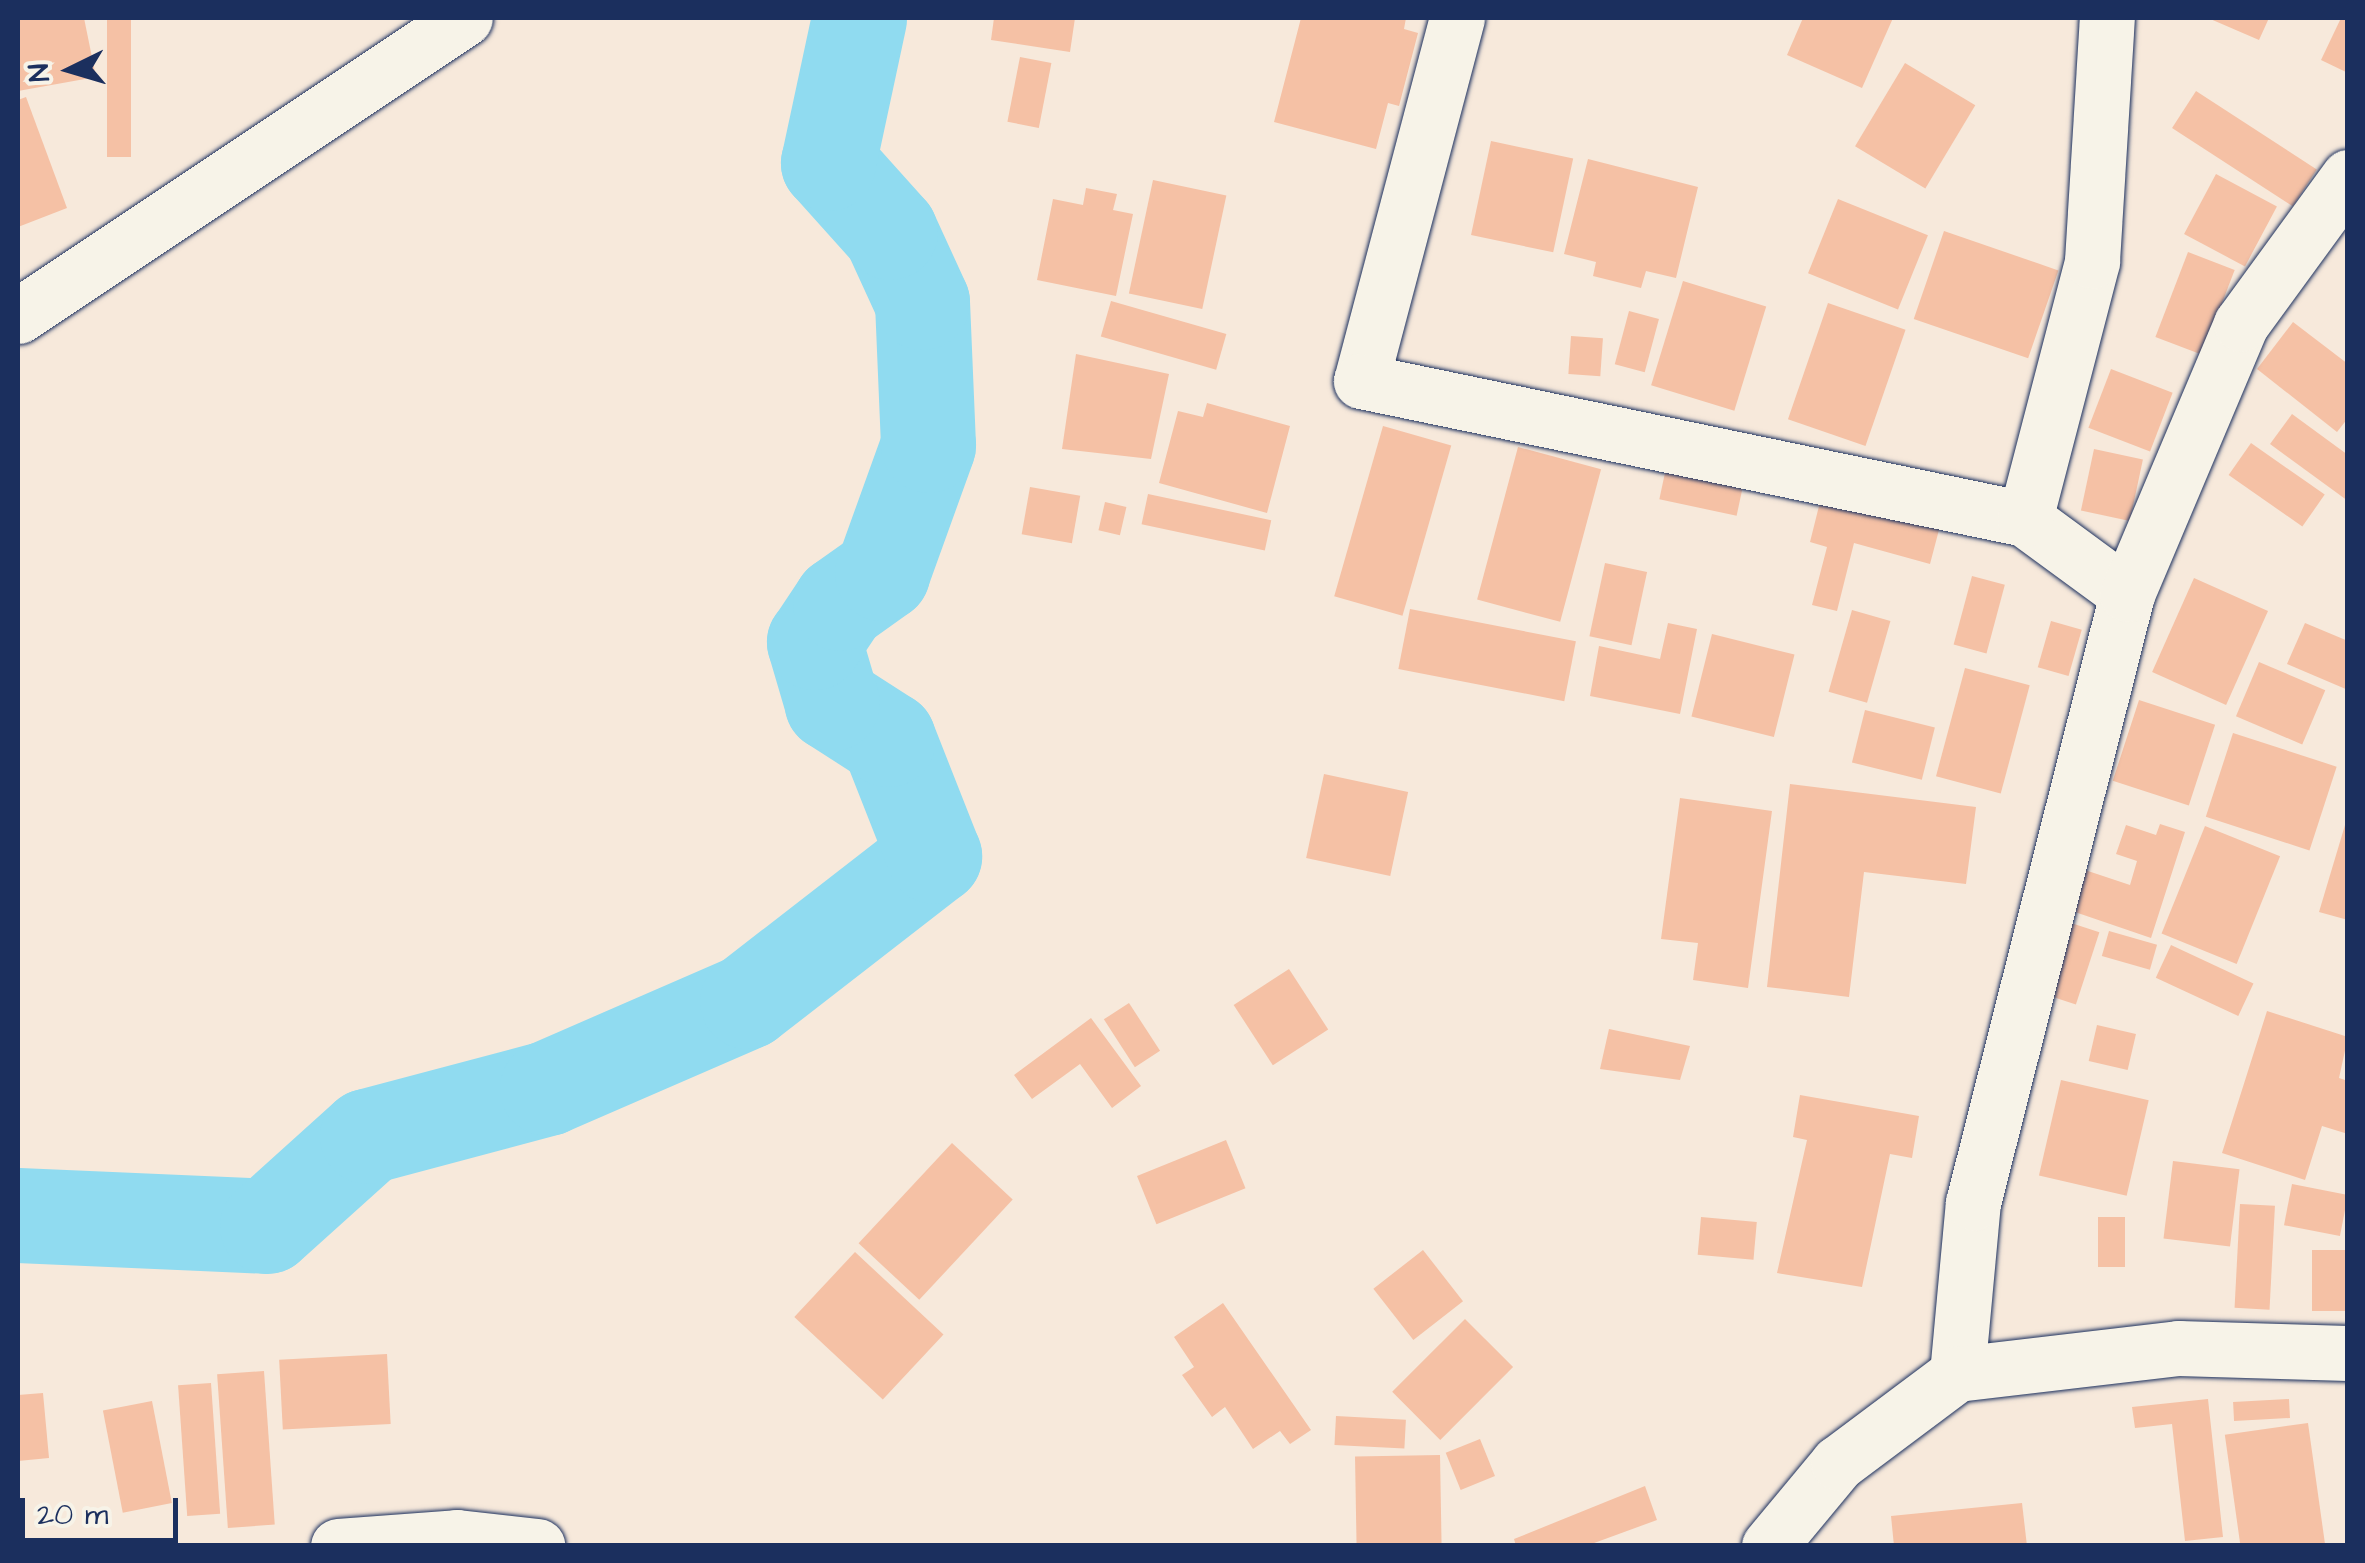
<!DOCTYPE html>
<style>
body{margin:0}
#map{position:relative;width:2365px;height:1563px;overflow:hidden;background:#f7e9db;font-family:"Architects Daughter",sans-serif}
div>[style]{position:absolute}
.river>*{height:95px;margin:-47.5px;padding:0 47.5px;transform-origin:47.5px;border-radius:47.5px;background:#90dbf0}
.building>*{inset:0;background:#f5c1a5;transform-origin:0 0}
.roads{filter:drop-shadow(0 0 2px #1b2f5e) drop-shadow(0 0 2px #1b2f5e)}
.minor>*{height:55px;margin:-27.5px;padding:0 27.5px;transform-origin:27.5px;border-radius:27.5px;background:#f7f3e8}
span{translate:-50% -50%;white-space:nowrap;text-align:center;line-height:1.15;-webkit-text-stroke:8px #f7f3e8;paint-order:stroke}
.frame{position:absolute;inset:0;border:20px solid #1b2f5e;pointer-events:none}
.north{position:absolute;left:20px;top:20px;width:100px;height:100px;-webkit-text-stroke:8px #f7f3e8;paint-order:stroke;rotate:265deg;font-size:28px;font-weight:700;line-height:40px;text-align:center;color:#1b2f5e}
.north::after{content:'';display:block;margin:auto;width:35px;height:45px;background:#1b2f5e;clip-path:polygon(50% 0,100% 100%,50% 72%,0 100%)}
.scale{position:absolute;left:20px;top:1498px;width:158px;height:45px;box-sizing:border-box;border:5px solid #1b2f5e;border-top:0;padding-left:12px;font-size:30px;line-height:35px;white-space:nowrap;color:#1b2f5e;-webkit-text-stroke:8px #f7f3e8;paint-order:stroke}
</style>
<div id="map">
<div class="river">
<i style="left:18px;top:1215px;width:249px;rotate:2.5deg"></i>
<i style="left:267px;top:1226px;width:135px;rotate:-42deg"></i>
<i style="left:367px;top:1136px;width:186px;rotate:-14.9deg"></i>
<i style="left:547px;top:1088px;width:218px;rotate:-23.5deg"></i>
<i style="left:747px;top:1001px;width:237px;rotate:-37.8deg"></i>
<i style="left:934px;top:856px;width:126px;rotate:-111.5deg"></i>
<i style="left:888px;top:739px;width:67px;rotate:-147.3deg"></i>
<i style="left:832px;top:703px;width:64px;rotate:-106.4deg"></i>
<i style="left:814px;top:642px;width:47px;rotate:-56.3deg"></i>
<i style="left:840px;top:603px;width:52px;rotate:-35.5deg"></i>
<i style="left:882px;top:573px;width:136px;rotate:-70.2deg"></i>
<i style="left:928px;top:445px;width:143px;rotate:-92.4deg"></i>
<i style="left:922px;top:302px;width:77px;rotate:-114.6deg"></i>
<i style="left:890px;top:232px;width:93px;rotate:-131.9deg"></i>
<i style="left:828px;top:163px;width:148px;rotate:-77.9deg"></i>
</div>
<div class="building">
<i style="clip-path:polygon(18px 18px,84px 18px,96px 77px,18px 91px)"></i>
<i style="left:107px;top:18px;width:24px;height:139px"></i>
<i style="clip-path:polygon(994px 18px,1075px 18px,1070px 52px,991px 40px)"></i>
<i style="clip-path:polygon(1301px 18px,1406px 18px,1404px 29px,1418px 33px,1399px 106px,1388px 103px,1376px 149px,1274px 122px)"></i>
<i style="clip-path:polygon(1803px 18px,1893px 18px,1862px 88px,1787px 55px)"></i>
<i style="clip-path:polygon(2208px 18px,2269px 18px,2259px 40px)"></i>
<i style="clip-path:polygon(2341px 18px,2348px 18px,2348px 73px,2321px 60px)"></i>
<i style="left:1020px;top:57px;width:32px;height:66px;rotate:11deg"></i>
<i style="left:1905px;top:63px;width:82px;height:97px;rotate:31deg"></i>
<i style="left:2196px;top:91px;width:144px;height:44px;rotate:33deg"></i>
<i style="clip-path:polygon(26px 97px,67px 208px,18px 227px,18px 100px)"></i>
<i style="left:1491px;top:141px;width:84px;height:96px;rotate:12deg"></i>
<i style="clip-path:polygon(1588px 159px,1698px 187px,1676px 278px,1646px 271px,1641px 288px,1593px 276px,1596px 262px,1564px 254px)"></i>
<i style="left:2216px;top:174px;width:69px;height:68px;rotate:28deg"></i>
<i style="left:1153px;top:180px;width:75px;height:116px;rotate:12deg"></i>
<i style="clip-path:polygon(1086px 188px,1117px 194px,1113px 210px,1133px 214px,1116px 296px,1037px 280px,1053px 199px,1083px 205px)"></i>
<i style="left:1838px;top:199px;width:97px;height:80px;rotate:22deg"></i>
<i style="left:1944px;top:231px;width:121px;height:93px;rotate:19deg"></i>
<i style="left:2188px;top:252px;width:50px;height:91px;rotate:21deg"></i>
<i style="left:1683px;top:281px;width:87px;height:109px;rotate:17deg"></i>
<i style="left:1111px;top:301px;width:120px;height:37px;rotate:16deg"></i>
<i style="left:1828px;top:303px;width:82px;height:123px;rotate:19deg"></i>
<i style="left:1629px;top:311px;width:31px;height:55px;rotate:15deg"></i>
<i style="clip-path:polygon(2293px 322px,2348px 364px,2348px 418px,2337px 432px,2257px 369px)"></i>
<i style="left:1571px;top:336px;width:32px;height:38px;rotate:4deg"></i>
<i style="clip-path:polygon(1076px 354px,1169px 374px,1151px 459px,1062px 449px)"></i>
<i style="left:2111px;top:369px;width:66px;height:63px;rotate:21deg"></i>
<i style="clip-path:polygon(1207px 403px,1290px 426px,1267px 513px,1159px 483px,1178px 411px,1203px 417px)"></i>
<i style="clip-path:polygon(2292px 414px,2348px 455px,2348px 501px,2270px 444px)"></i>
<i style="left:1383px;top:426px;width:71px;height:177px;rotate:16deg"></i>
<i style="left:2251px;top:443px;width:90px;height:39px;rotate:35deg"></i>
<i style="left:1518px;top:447px;width:86px;height:158px;rotate:15deg"></i>
<i style="left:2094px;top:449px;width:50px;height:63px;rotate:12deg"></i>
<i style="left:1666px;top:468px;width:79px;height:32px;rotate:12deg"></i>
<i style="left:1030px;top:487px;width:51px;height:48px;rotate:10deg"></i>
<i style="left:1148px;top:494px;width:126px;height:31px;rotate:12deg"></i>
<i style="clip-path:polygon(1822px 494px,1864px 505px,1860px 520px,1865px 505px,1940px 526px,1930px 564px,1854px 543px,1837px 611px,1812px 605px,1827px 547px,1810px 542px)"></i>
<i style="left:1105px;top:502px;width:22px;height:29px;rotate:13deg"></i>
<i style="left:1605px;top:563px;width:43px;height:75px;rotate:12deg"></i>
<i style="left:1972px;top:576px;width:34px;height:71px;rotate:15deg"></i>
<i style="left:2194px;top:578px;width:81px;height:103px;rotate:24deg"></i>
<i style="left:1410px;top:609px;width:169px;height:61px;rotate:11deg"></i>
<i style="left:1852px;top:610px;width:40px;height:85px;rotate:16deg"></i>
<i style="left:2051px;top:621px;width:32px;height:48px;rotate:16deg"></i>
<i style="clip-path:polygon(1668px 623px,1697px 629px,1680px 714px,1590px 696px,1599px 646px,1660px 659px)"></i>
<i style="clip-path:polygon(2305px 623px,2348px 641px,2348px 690px,2287px 664px)"></i>
<i style="left:1712px;top:634px;width:85px;height:85px;rotate:14deg"></i>
<i style="left:2259px;top:662px;width:72px;height:59px;rotate:23deg"></i>
<i style="left:1965px;top:668px;width:67px;height:112px;rotate:15deg"></i>
<i style="left:2139px;top:700px;width:80px;height:85px;rotate:18deg"></i>
<i style="left:1865px;top:710px;width:72px;height:54px;rotate:14deg"></i>
<i style="left:2233px;top:733px;width:109px;height:88px;rotate:18deg"></i>
<i style="left:1324px;top:774px;width:86px;height:86px;rotate:12deg"></i>
<i style="clip-path:polygon(1790px 784px,1976px 807px,1966px 884px,1864px 872px,1849px 997px,1767px 987px)"></i>
<i style="clip-path:polygon(1680px 798px,1772px 811px,1748px 988px,1693px 980px,1698px 943px,1661px 939px)"></i>
<i style="clip-path:polygon(2348px 815px,2348px 920px,2319px 912px)"></i>
<i style="clip-path:polygon(2160px 824px,2185px 832px,2151px 938px,2072px 911px,2085px 870px,2130px 885px,2137px 861px,2116px 854px,2126px 825px,2156px 835px)"></i>
<i style="left:2205px;top:826px;width:81px;height:116px;rotate:22deg"></i>
<i style="left:2068px;top:922px;width:33px;height:76px;rotate:18deg"></i>
<i style="left:2109px;top:931px;width:50px;height:26px;rotate:16deg"></i>
<i style="left:2171px;top:945px;width:91px;height:36px;rotate:25deg"></i>
<i style="left:1289px;top:969px;width:72px;height:66px;rotate:57deg"></i>
<i style="left:1129px;top:1003px;width:57px;height:30px;rotate:57deg"></i>
<i style="clip-path:polygon(2267px 1011px,2348px 1037px,2339px 1078px,2348px 1081px,2348px 1134px,2322px 1126px,2305px 1180px,2222px 1153px)"></i>
<i style="clip-path:polygon(1091px 1018px,1141px 1086px,1112px 1108px,1080px 1064px,1032px 1099px,1014px 1075px)"></i>
<i style="left:2097px;top:1025px;width:40px;height:37px;rotate:13deg"></i>
<i style="clip-path:polygon(1609px 1029px,1690px 1046px,1680px 1080px,1600px 1069px)"></i>
<i style="left:2061px;top:1080px;width:90px;height:98px;rotate:13deg"></i>
<i style="clip-path:polygon(1800px 1095px,1919px 1116px,1912px 1158px,1890px 1154px,1862px 1287px,1777px 1273px,1807px 1140px,1793px 1137px)"></i>
<i style="left:1226px;top:1140px;width:52px;height:96px;rotate:68deg"></i>
<i style="left:952px;top:1143px;width:83px;height:137px;rotate:43deg"></i>
<i style="left:2173px;top:1161px;width:67px;height:78px;rotate:7deg"></i>
<i style="left:2292px;top:1184px;width:57px;height:42px;rotate:11deg"></i>
<i style="left:2240px;top:1204px;width:35px;height:104px;rotate:3deg"></i>
<i style="left:1701px;top:1217px;width:56px;height:38px;rotate:5deg"></i>
<i style="left:2098px;top:1217px;width:27px;height:50px"></i>
<i style="left:1423px;top:1250px;width:65px;height:63px;rotate:52deg"></i>
<i style="left:2312px;top:1250px;width:36px;height:61px"></i>
<i style="left:855px;top:1252px;width:121px;height:89px;rotate:43deg"></i>
<i style="clip-path:polygon(1223px 1303px,1311px 1430px,1290px 1444px,1280px 1431px,1253px 1449px,1225px 1407px,1212px 1417px,1182px 1375px,1194px 1367px,1174px 1337px)"></i>
<i style="left:1465px;top:1319px;width:68px;height:103px;rotate:45deg"></i>
<i style="left:387px;top:1354px;width:70px;height:108px;rotate:87deg"></i>
<i style="left:264px;top:1371px;width:154px;height:47px;rotate:86deg"></i>
<i style="left:211px;top:1383px;width:131px;height:33px;rotate:86deg"></i>
<i style="clip-path:polygon(43px 1393px,49px 1458px,18px 1461px,18px 1395px)"></i>
<i style="clip-path:polygon(2208px 1399px,2223px 1537px,2185px 1541px,2172px 1424px,2135px 1428px,2132px 1407px)"></i>
<i style="left:2289px;top:1399px;width:19px;height:56px;rotate:87deg"></i>
<i style="left:152px;top:1401px;width:104px;height:50px;rotate:79deg"></i>
<i style="left:1336px;top:1416px;width:70px;height:29px;rotate:3deg"></i>
<i style="left:2308px;top:1423px;width:124px;height:84px;rotate:82deg"></i>
<i style="left:1480px;top:1439px;width:40px;height:37px;rotate:68deg"></i>
<i style="left:1440px;top:1455px;width:91px;height:85px;rotate:89deg"></i>
<i style="clip-path:polygon(1645px 1486px,1657px 1520px,1586px 1546px,1516px 1546px,1514px 1539px)"></i>
<i style="clip-path:polygon(2022px 1503px,2027px 1546px,1894px 1546px,1891px 1516px)"></i>
</div>
<div class="roads">
<div class="minor">
<i style="left:1457px;top:18px;width:375px;rotate:104.8deg"></i>
<i style="left:1361px;top:381px;width:678px;rotate:11.74deg"></i>
<i style="left:2025px;top:519px;width:127px;rotate:36.3deg"></i>
<i style="left:18px;top:316px;width:537px;rotate:-33.69deg"></i>
<i style="left:2025px;top:519px;width:267px;rotate:-75.4deg"></i>
<i style="left:2092px;top:261px;width:243px;rotate:-86.5deg"></i>
<i style="left:1957px;top:1374px;width:172px;rotate:-84.7deg"></i>
<i style="left:1973px;top:1203px;width:628px;rotate:-75.81deg"></i>
<i style="left:2127px;top:594px;width:293px;rotate:-67.1deg"></i>
<i style="left:2241px;top:324px;width:182px;rotate:-53.9deg"></i>
<i style="left:338px;top:1546px;width:119px;rotate:-4.3deg"></i>
<i style="left:457px;top:1537px;width:81px;rotate:6.4deg"></i>
<i style="left:1769px;top:1546px;width:108px;rotate:-50.3deg"></i>
<i style="left:1838px;top:1463px;width:149px;rotate:-36.8deg"></i>
<i style="left:1957px;top:1374px;width:223px;rotate:-6.7deg"></i>
<i style="left:2178px;top:1348px;width:170px;rotate:1.7deg"></i>
</div>
</div>
<div class="frame"></div>
<div class="north">N</div>
<div class="scale">20 m</div>
</div>
